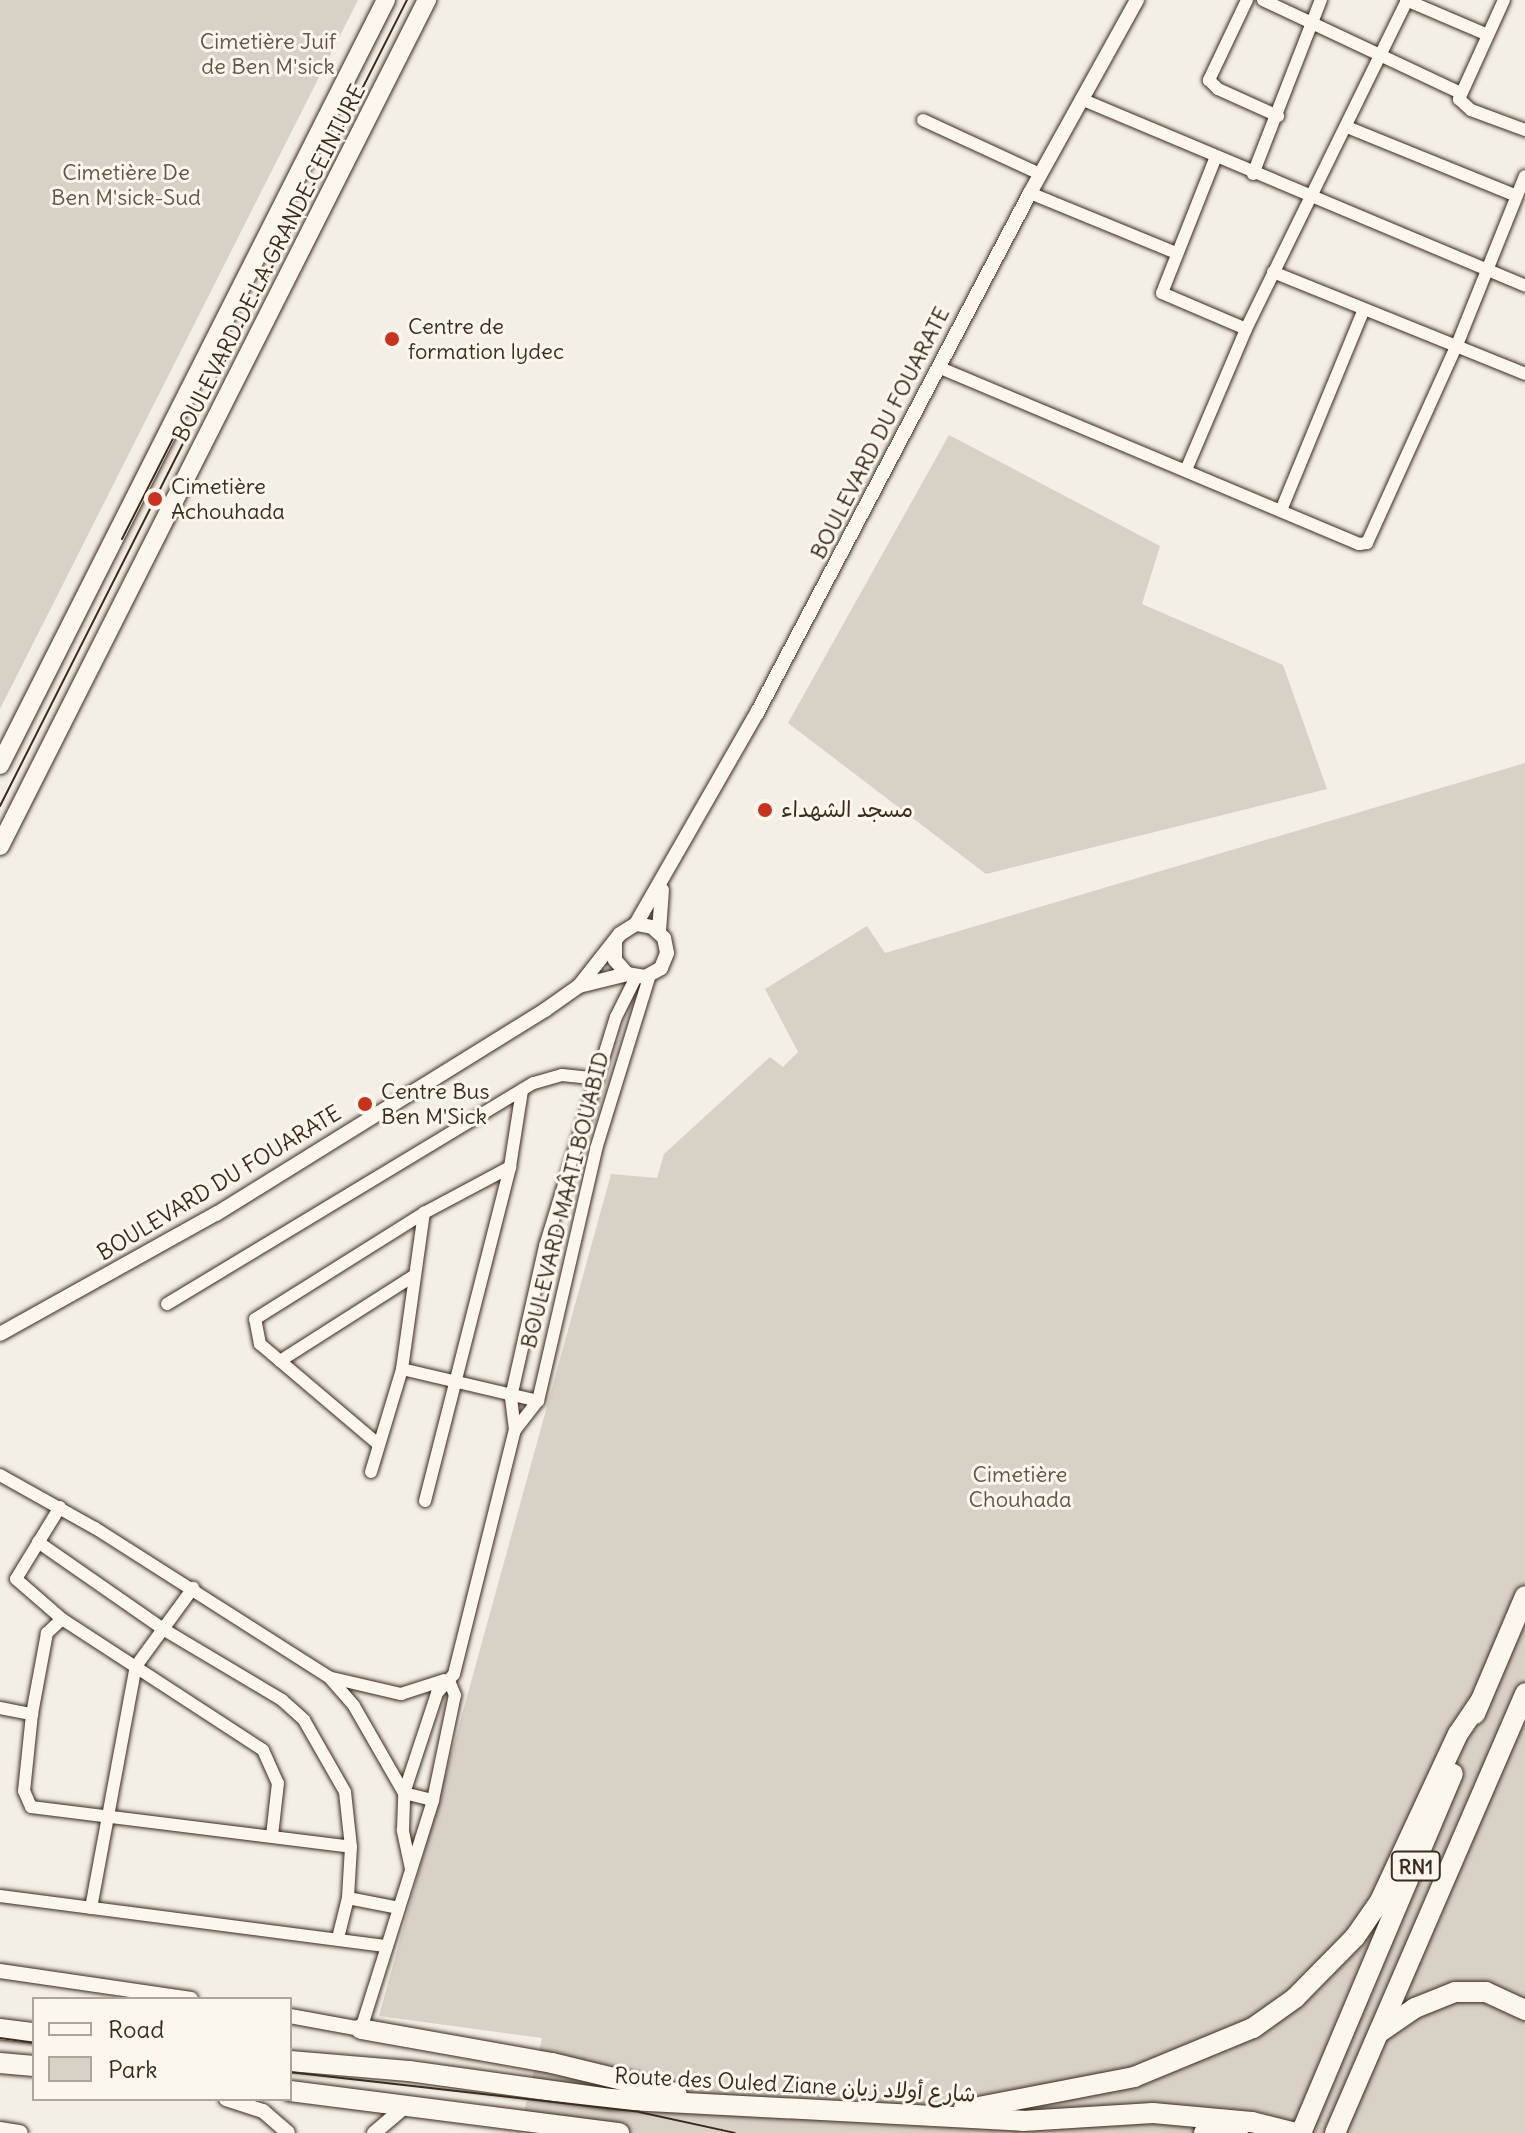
<!DOCTYPE html>
<meta charset="utf-8">
<style>
body{margin:0}
#map{position:relative;width:1525px;height:2133px;overflow:hidden;background:#f3efe4;font-family:Delius,"Playpen Sans Arabic",sans-serif}
div>[style]{position:absolute}
.green>*{inset:0;background:#d8d1c6}
.roads{filter:drop-shadow(0 0 2px #3b2a1e) drop-shadow(0 0 2px #3b2a1e)}
.minor>*{height:12px;margin:-6px;padding:0 6px;transform-origin:6px;border-radius:6px;background:#fbf7ec}
.tertiary>*{height:14px;margin:-7px;padding:0 7px;transform-origin:7px;border-radius:7px;background:#fbf7ec}
.secondary>*{height:16px;margin:-8px;padding:0 8px;transform-origin:8px;border-radius:8px;background:#fbf7ec}
.primary>*{height:18px;margin:-9px;padding:0 9px;transform-origin:9px;border-radius:9px;background:#fbf7ec}
.trunk>*{height:20px;margin:-10px;padding:0 10px;transform-origin:10px;border-radius:10px;background:#fbf7ec}
.tram>*{height:2px;margin:-1px;padding:0 1px;transform-origin:1px;border-radius:1px;background:#3b2a1e}
.dots>*{width:22px;height:22px;translate:-50% -50%;box-sizing:border-box;border:4px solid #fbf7ec;border-radius:50%}
span{translate:-50% -50%;white-space:nowrap;text-align:center;line-height:1.15;-webkit-text-stroke:6px #fbf7ec;paint-order:stroke}
.shield-label span{padding:2px 6px;background:#fbf7ec;border:2px solid;border-radius:6px;-webkit-text-stroke-width:0}
.shield-label{font-size:20px;color:#3b2a1e;font-weight:700}
.park-label{font-size:22px;color:#625448}
.street-label{font-size:22px;color:#3b2a1e}
.poi-label{font-size:22px;color:#3b2a1e}
.left{translate:0 -50%;text-align:left}
.legend{position:absolute;left:32px;top:1997px;width:260px;height:104px;box-sizing:border-box;background:#fbf7ec;border:2px solid #aea59a;margin:0;padding:10px 14px;list-style:none;font-size:24px;color:#3b2a1e}
.legend li{display:flex;align-items:center;gap:16px;height:40px}
.legend b{width:40px;border:2px solid #aea59a}
</style>
<div id="map">
<div class="green">
<i style="clip-path:polygon(0 0,358px 0,0 709px)"></i>
<i style="clip-path:polygon(949px 435px,1160px 546px,1142px 604px,1283px 665px,1327px 789px,986px 874px,788px 723px)"></i>
<i style="clip-path:polygon(1525px 763px,1525px 2133px,558px 2133px,522px 2120px,542px 2038px,379px 2016px,611px 1174px,657px 1178px,664px 1154px,770px 1057px,783px 1067px,798px 1052px,765px 989px,867px 926px,885px 953px)"></i>
</div>
<div class="roads">
<div class="minor">
<i style="left:1247px;top:0;width:89px;rotate:115.4deg"></i>
<i style="left:1209px;top:80px;width:13px;rotate:45deg"></i>
<i style="left:1218px;top:89px;width:66px;rotate:24.2deg"></i>
<i style="left:1263px;top:0;width:219px;rotate:25.2deg"></i>
<i style="left:1406px;top:0;width:89px;rotate:23.1deg"></i>
<i style="left:1504px;top:0;width:109px;rotate:114.4deg"></i>
<i style="left:1459px;top:99px;width:16px;rotate:43deg"></i>
<i style="left:1471px;top:110px;width:58px;rotate:20.3deg"></i>
<i style="left:1081px;top:99px;width:482px;rotate:22.8deg"></i>
<i style="left:923px;top:120px;width:129px;rotate:24.8deg"></i>
<i style="left:1347px;top:127px;width:183px;rotate:22.1deg"></i>
<i style="left:1215px;top:159px;width:144px;rotate:111.6deg"></i>
<i style="left:1162px;top:293px;width:91px;rotate:23.2deg"></i>
<i style="left:1253px;top:174px;width:187px;rotate:-68.7deg"></i>
<i style="left:1030px;top:193px;width:156px;rotate:22.3deg"></i>
<i style="left:1273px;top:272px;width:272px;rotate:22deg"></i>
<i style="left:938px;top:367px;width:457px;rotate:22.8deg"></i>
<i style="left:1359px;top:544px;width:8px;rotate:-7deg"></i>
<i style="left:1367px;top:543px;width:217px;rotate:-65.6deg"></i>
<i style="left:1457px;top:345px;width:182px;rotate:-68.1deg"></i>
<i style="left:1186px;top:470px;width:153px;rotate:-66.9deg"></i>
<i style="left:1246px;top:329px;width:365px;rotate:-63.9deg"></i>
<i style="left:1282px;top:508px;width:213px;rotate:-67.6deg"></i>
<i style="left:167px;top:1304px;width:428px;rotate:-31.1deg"></i>
<i style="left:534px;top:1083px;width:29px;rotate:-16deg"></i>
<i style="left:562px;top:1075px;width:36px;rotate:6deg"></i>
<i style="left:280px;top:1361px;width:160px;rotate:-32.5deg"></i>
<i style="left:402px;top:1369px;width:140px;rotate:13.2deg"></i>
<i style="left:515px;top:1430px;width:37px;rotate:-52deg"></i>
<i style="left:538px;top:1401px;width:259px;rotate:-77deg"></i>
<i style="left:596px;top:1149px;width:182px;rotate:-72.8deg"></i>
<i style="left:378px;top:1444px;width:155px;rotate:-139.7deg"></i>
<i style="left:260px;top:1344px;width:25px;rotate:-101deg"></i>
<i style="left:255px;top:1319px;width:199px;rotate:-32.1deg"></i>
<i style="left:424px;top:1213px;width:98px;rotate:-28.1deg"></i>
<i style="left:371px;top:1472px;width:108px;rotate:-73.2deg"></i>
<i style="left:402px;top:1369px;width:158px;rotate:-82deg"></i>
<i style="left:0;top:1475px;width:109px;rotate:29.2deg"></i>
<i style="left:95px;top:1528px;width:277px;rotate:32.5deg"></i>
<i style="left:329px;top:1677px;width:38px;rotate:49deg"></i>
<i style="left:354px;top:1706px;width:100px;rotate:60.1deg"></i>
<i style="left:404px;top:1793px;width:30px;rotate:14deg"></i>
<i style="left:425px;top:1501px;width:345px;rotate:-75.7deg"></i>
<i style="left:510px;top:1167px;width:78px;rotate:-81.1deg"></i>
<i style="left:60px;top:1507px;width:84px;rotate:121.4deg"></i>
<i style="left:16px;top:1579px;width:61px;rotate:41deg"></i>
<i style="left:62px;top:1619px;width:240px;rotate:33.1deg"></i>
<i style="left:263px;top:1750px;width:36px;rotate:66deg"></i>
<i style="left:278px;top:1783px;width:53px;rotate:96.5deg"></i>
<i style="left:38px;top:1542px;width:152px;rotate:34.8deg"></i>
<i style="left:163px;top:1629px;width:139px;rotate:30.8deg"></i>
<i style="left:282px;top:1700px;width:30px;rotate:42deg"></i>
<i style="left:304px;top:1720px;width:83px;rotate:60.3deg"></i>
<i style="left:345px;top:1792px;width:55px;rotate:83.8deg"></i>
<i style="left:351px;top:1847px;width:51px;rotate:93.4deg"></i>
<i style="left:348px;top:1898px;width:41px;rotate:104deg"></i>
<i style="left:62px;top:1619px;width:21px;rotate:137deg"></i>
<i style="left:47px;top:1633px;width:82px;rotate:100.5deg"></i>
<i style="left:32px;top:1714px;width:77px;rotate:95.9deg"></i>
<i style="left:24px;top:1791px;width:17px;rotate:66deg"></i>
<i style="left:31px;top:1807px;width:322px;rotate:7.1deg"></i>
<i style="left:332px;top:1678px;width:71px;rotate:13.1deg"></i>
<i style="left:401px;top:1694px;width:45px;rotate:-18deg"></i>
<i style="left:0;top:1708px;width:33px;rotate:11deg"></i>
<i style="left:411px;top:1869px;width:40px;rotate:-102deg"></i>
<i style="left:403px;top:1830px;width:37px;rotate:-88deg"></i>
<i style="left:404px;top:1793px;width:105px;rotate:-71.7deg"></i>
<i style="left:437px;top:1693px;width:25px;rotate:-48deg"></i>
<i style="left:454px;top:1674px;width:252px;rotate:-76deg"></i>
<i style="left:515px;top:1430px;width:33px;rotate:-97deg"></i>
<i style="left:511px;top:1397px;width:155px;rotate:-77.3deg"></i>
<i style="left:545px;top:1246px;width:240px;rotate:-72.8deg"></i>
<i style="left:616px;top:1017px;width:45px;rotate:-63.4deg"></i>
<i style="left:0;top:1896px;width:390px;rotate:7.4deg"></i>
<i style="left:348px;top:1898px;width:52px;rotate:11.1deg"></i>
<i style="left:91px;top:1908px;width:246px;rotate:-79.5deg"></i>
<i style="left:136px;top:1666px;width:97px;rotate:-53.8deg"></i>
<i style="left:361px;top:2029px;width:240px;rotate:-72.5deg"></i>
<i style="left:433px;top:1800px;width:107px;rotate:-78.2deg"></i>
<i style="left:455px;top:1695px;width:13px;rotate:-113deg"></i>
</div>
<div class="tertiary">
<i style="left:659px;top:931px;width:41px;rotate:-85.8deg"></i>
<i style="left:615px;top:942px;width:18px;rotate:90deg"></i>
<i style="left:615px;top:960px;width:18px;rotate:49deg"></i>
<i style="left:627px;top:974px;width:18px;rotate:9deg"></i>
<i style="left:645px;top:977px;width:18px;rotate:-29deg"></i>
<i style="left:661px;top:968px;width:16px;rotate:-68deg"></i>
<i style="left:667px;top:953px;width:15px;rotate:-101deg"></i>
<i style="left:664px;top:938px;width:16px;rotate:-137deg"></i>
<i style="left:652px;top:927px;width:16px;rotate:-169deg"></i>
<i style="left:579px;top:986px;width:49px;rotate:-14deg"></i>
<i style="left:0;top:1334px;width:247px;rotate:-29.1deg"></i>
<i style="left:216px;top:1214px;width:387px;rotate:-31.8deg"></i>
<i style="left:545px;top:1010px;width:42px;rotate:-35.2deg"></i>
<i style="left:579px;top:986px;width:66px;rotate:-51.7deg"></i>
<i style="left:620px;top:934px;width:19px;rotate:-32deg"></i>
<i style="left:636px;top:924px;width:243px;rotate:-60.2deg"></i>
<i style="left:757px;top:713px;width:587px;rotate:-62.3deg"></i>
<i style="left:1030px;top:193px;width:221px;rotate:-61deg"></i>
<i style="left:0;top:1971px;width:193px;rotate:8.3deg"></i>
<i style="left:290px;top:2016px;width:72px;rotate:10.4deg"></i>
<i style="left:226px;top:2099px;width:39px;rotate:18deg"></i>
<i style="left:263px;top:2111px;width:33px;rotate:41deg"></i>
<i style="left:374px;top:2133px;width:43px;rotate:-40.3deg"></i>
</div>
<div class="secondary">
<i style="left:0;top:2130px;width:20px;rotate:9deg"></i>
</div>
<div class="primary">
<i style="left:0;top:765px;width:857px;rotate:-63.23deg"></i>
<i style="left:0;top:846px;width:948px;rotate:-63.22deg"></i>
</div>
<div class="trunk">
<i style="left:1475px;top:1714px;width:128px;rotate:-67deg"></i>
<i style="left:0;top:2029px;width:34px;rotate:7deg"></i>
<i style="left:361px;top:2029px;width:194px;rotate:10.1deg"></i>
<i style="left:552px;top:2063px;width:128px;rotate:13.6deg"></i>
<i style="left:1380px;top:2032px;width:42px;rotate:-34.4deg"></i>
<i style="left:1415px;top:2008px;width:43px;rotate:-21.8deg"></i>
<i style="left:1455px;top:1992px;width:31px"></i>
<i style="left:1486px;top:1992px;width:43px;rotate:24.8deg"></i>
<i style="left:290px;top:2061px;width:119px;rotate:4.8deg"></i>
<i style="left:409px;top:2071px;width:203px;rotate:7.9deg"></i>
<i style="left:610px;top:2099px;width:414px;rotate:3deg"></i>
<i style="left:1023px;top:2121px;width:130px;rotate:-3.5deg"></i>
<i style="left:1153px;top:2113px;width:99px;rotate:5.2deg"></i>
<i style="left:1252px;top:2122px;width:45px;rotate:14deg"></i>
<i style="left:0;top:2063px;width:34px;rotate:5deg"></i>
<i style="left:290px;top:2091px;width:332px;rotate:7.3deg"></i>
<i style="left:963px;top:2110px;width:174px;rotate:-10.9deg"></i>
<i style="left:1134px;top:2077px;width:129px;rotate:-22.4deg"></i>
<i style="left:1253px;top:2028px;width:52px;rotate:-35.5deg"></i>
<i style="left:1295px;top:1998px;width:86px;rotate:-45.5deg"></i>
<i style="left:1355px;top:1937px;width:44px;rotate:-55.2deg"></i>
<i style="left:1380px;top:1901px;width:184px;rotate:-65deg"></i>
<i style="left:1458px;top:1734px;width:40px;rotate:-56deg"></i>
<i style="left:1204px;top:2133px;width:38px;rotate:-12deg"></i>
<i style="left:1301px;top:2133px;width:390px;rotate:-67.1deg"></i>
<i style="left:1335px;top:2133px;width:479px;rotate:-66.6deg"></i>
</div>
</div>
<div class="tram">
<i style="left:122px;top:539px;width:144px;rotate:-63.1deg"></i>
<i style="left:0;top:806px;width:903px;rotate:-63.21deg"></i>
<i style="left:0;top:2038px;width:34px;rotate:8deg"></i>
<i style="left:290px;top:2072px;width:351px;rotate:6.5deg"></i>
<i style="left:639px;top:2112px;width:98px;rotate:12.3deg"></i>
</div>
<div class="dots">
<i style="left:392px;top:339px;background:#c8321e"></i>
<i style="left:155px;top:499px;background:#c8321e"></i>
<i style="left:765px;top:810px;background:#c8321e"></i>
<i style="left:365px;top:1104px;background:#c8321e"></i>
</div>
<div class="shield-label">
<span style="left:1416px;top:1866px">RN1</span>
</div>
<div class="park-label">
<span style="left:268px;top:54px">Cimetière Juif<br>de Ben M'sick</span>
<span style="left:126px;top:185px">Cimetière De<br>Ben M'sick-Sud</span>
<span style="left:1020px;top:1487px">Cimetière<br>Chouhada</span>
</div>
<div class="street-label">
<span style="left:269px;top:263px;rotate:-63deg">BOULEVARD DE LA GRANDE CEINTURE</span>
<span style="left:880px;top:433px;rotate:-63deg">BOULEVARD DU FOUARATE</span>
<span style="left:219px;top:1183px;rotate:-31deg">BOULEVARD DU FOUARATE</span>
<span style="left:565px;top:1200px;rotate:-76deg">BOULEVARD MAÂTI BOUABID</span>
<span style="left:795px;top:2085px;rotate:3deg">Route des Ouled Ziane شارع أولاد زيان</span>
</div>
<div class="poi-label">
<span class="left" style="left:408px;top:339px">Centre de<br>formation lydec</span>
<span class="left" style="left:171px;top:499px">Cimetière<br>Achouhada</span>
<span class="left" style="left:781px;top:810px">مسجد الشهداء</span>
<span class="left" style="left:381px;top:1104px">Centre Bus<br>Ben M'Sick</span>
</div>
<ul class="legend">
<li><b style="height:10px;background:#fbf7ec"></b>Road</li>
<li><b style="height:22px;background:#d8d1c6"></b>Park</li>
</ul>
</div>
